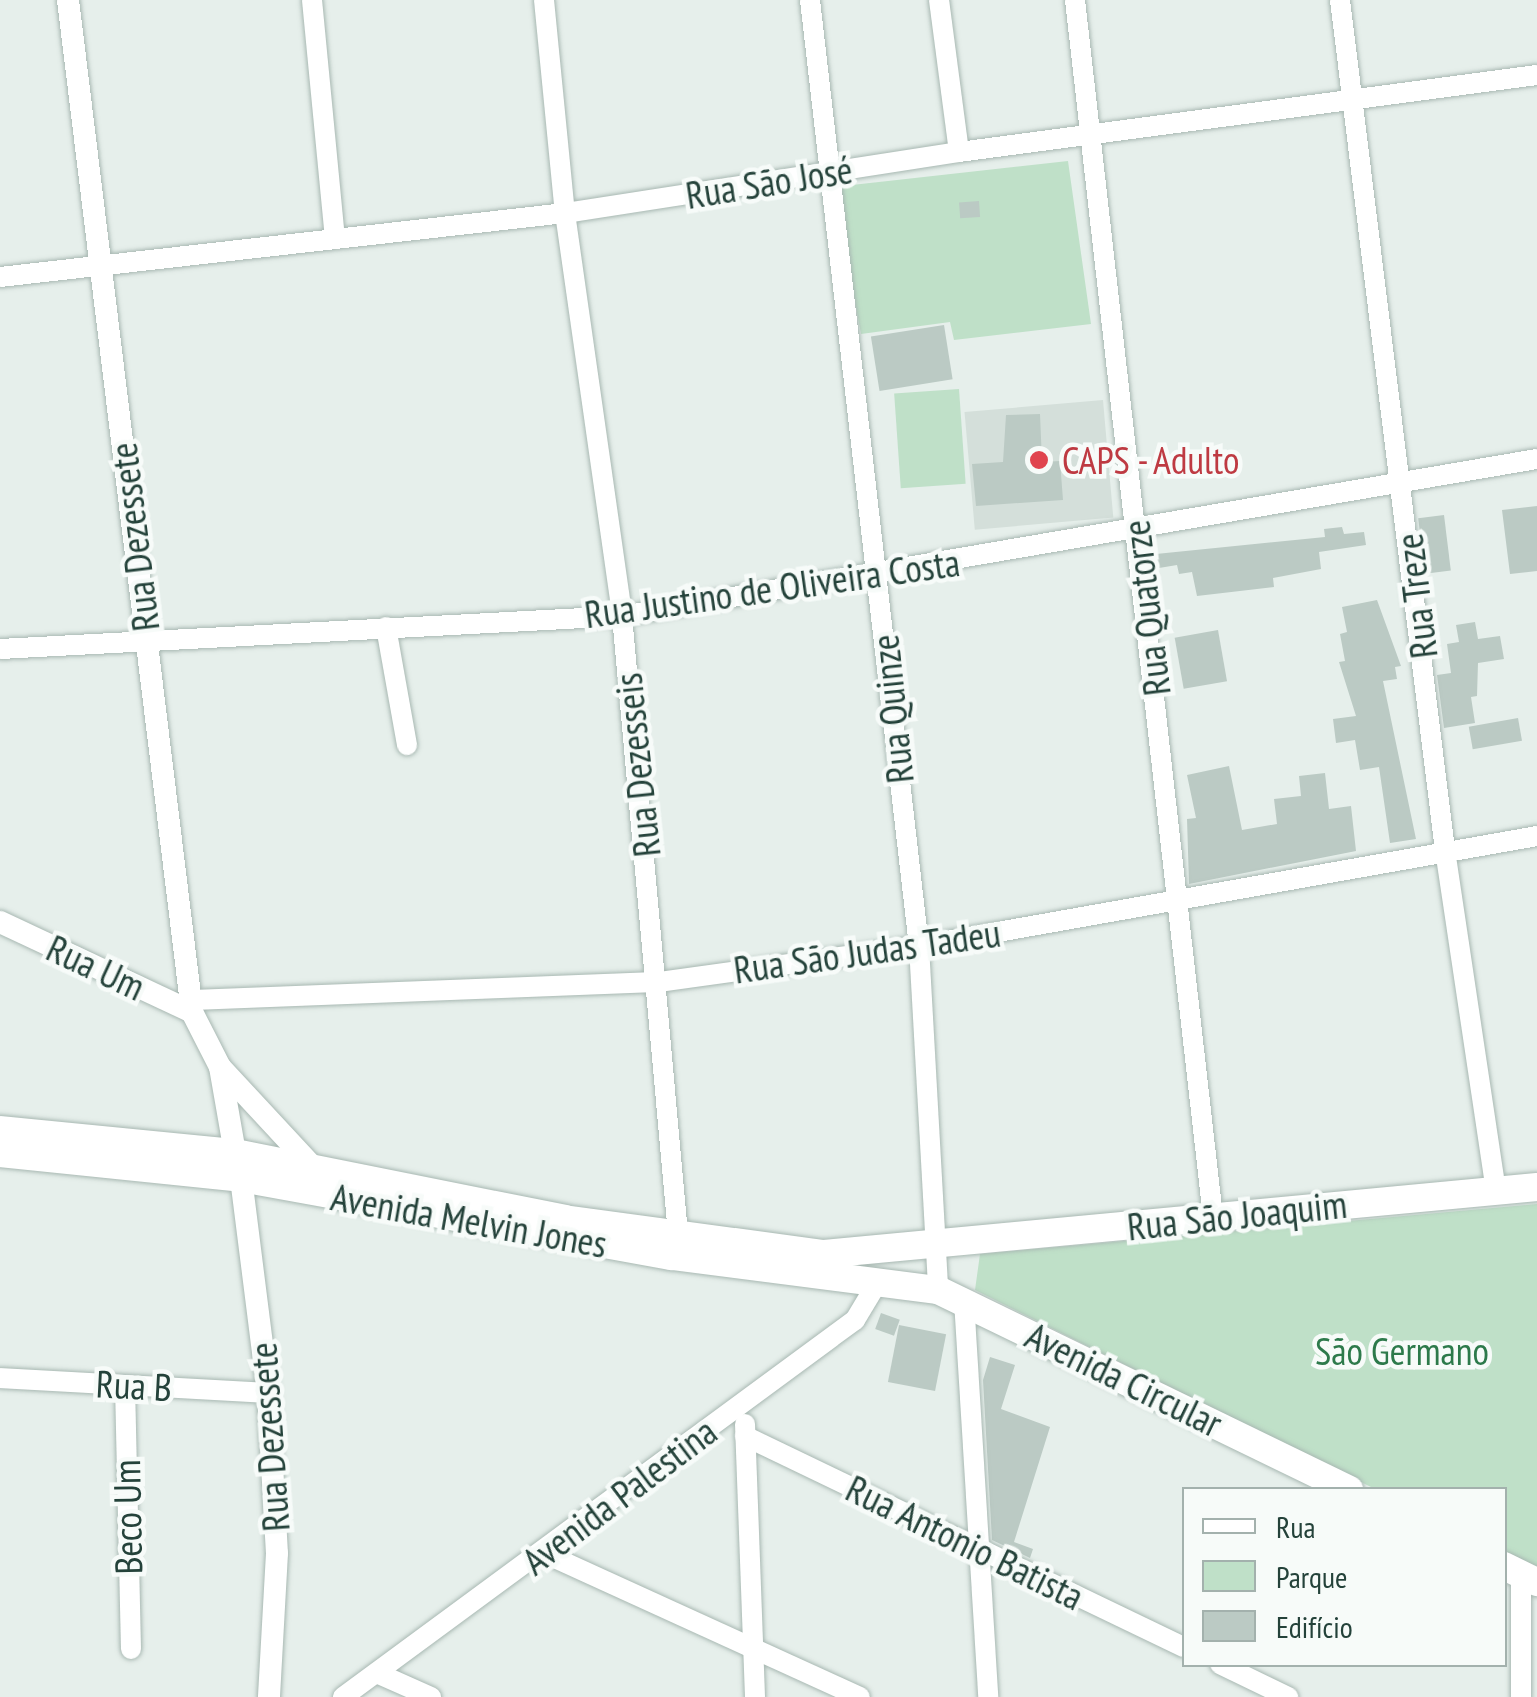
<!DOCTYPE html>
<meta charset="utf-8">
<style>
body{margin:0}
#map{position:relative;width:1537px;height:1697px;overflow:hidden;background:#e6efeb;font-family:"PT Sans Narrow",sans-serif}
div>[style]{position:absolute}
.built>*{inset:0;background:#d4dfda;transform-origin:0 0}
.green>*{inset:0;background:#bfe0c8;transform-origin:0 0}
.building>*{inset:0;background:#bbcac4;transform-origin:0 0}
.roads{filter:drop-shadow(0 0 2px #a8b8b2) drop-shadow(0 0 2px #a8b8b2)}
.minor>*{height:20px;margin:-10px;padding:0 10px;transform-origin:10px;border-radius:10px;background:#fff}
.tertiary>*{height:22px;margin:-11px;padding:0 11px;transform-origin:11px;border-radius:11px;background:#fff}
.secondary>*{height:28px;margin:-14px;padding:0 14px;transform-origin:14px;border-radius:14px;background:#fff}
.dots>*{width:28px;height:28px;translate:-50% -50%;box-sizing:border-box;border:5px solid #f7fbf9;border-radius:50%}
span{translate:-50% -50%;white-space:nowrap;text-align:center;line-height:1.15;-webkit-text-stroke:9px #f7fbf9;paint-order:stroke}
.street-label{font-size:38px;color:#24423a}
.health-label{font-size:38px;color:#be3a42}
.left{translate:0 -50%;text-align:left}
.park-label{font-size:38px;color:#2d7a4b}
.legend{position:absolute;left:1182px;top:1487px;width:325px;height:180px;box-sizing:border-box;background:#f7fbf9;border:2px solid #a3b1ad;margin:0;padding:12px 18px;list-style:none;font-size:30px;color:#24423a}
.legend li{display:flex;align-items:center;gap:20px;height:50px}
.legend b{width:50px;border:2px solid #a3b1ad}
</style>
<div id="map">
<div class="built">
<i style="left:1103px;top:400px;width:118px;height:139px;rotate:85deg"></i>
</div>
<div class="green">
<i style="clip-path:polygon(1068px 161px,1091px 324px,954px 340px,950px 322px,861px 334px,834px 187px)"></i>
<i style="left:959px;top:389px;width:95px;height:65px;rotate:86deg"></i>
<i style="clip-path:polygon(1537px 1204px,1537px 1571px,1505px 1554px,1504px 1490px,1375px 1489px,975px 1290px,980px 1254px)"></i>
</div>
<div class="building">
<i style="left:979px;top:201px;width:16px;height:20px;rotate:86deg"></i>
<i style="left:944px;top:325px;width:55px;height:74px;rotate:81deg"></i>
<i style="clip-path:polygon(1040px 414px,1042px 462px,1060px 461px,1063px 500px,976px 506px,972px 464px,1003px 462px,1006px 415px)"></i>
<i style="clip-path:polygon(1537px 506px,1537px 571px,1510px 574px,1502px 510px)"></i>
<i style="left:1444px;top:515px;width:56px;height:26px;rotate:83deg"></i>
<i style="clip-path:polygon(1342px 527px,1344px 534px,1364px 532px,1366px 545px,1319px 552px,1321px 569px,1273px 578px,1274px 587px,1197px 596px,1192px 572px,1179px 574px,1177px 565px,1159px 568px,1156px 554px,1325px 537px,1324px 529px)"></i>
<i style="clip-path:polygon(1377px 600px,1401px 666px,1395px 667px,1397px 679px,1383px 681px,1416px 839px,1390px 843px,1379px 767px,1360px 770px,1355px 740px,1336px 743px,1333px 719px,1356px 716px,1339px 662px,1345px 661px,1340px 634px,1347px 632px,1342px 607px)"></i>
<i style="clip-path:polygon(1475px 622px,1478px 639px,1500px 636px,1504px 659px,1478px 663px,1477px 696px,1471px 697px,1475px 723px,1444px 728px,1437px 675px,1451px 673px,1447px 644px,1459px 642px,1456px 625px)"></i>
<i style="left:1218px;top:630px;width:52px;height:44px;rotate:80deg"></i>
<i style="left:1518px;top:718px;width:23px;height:50px;rotate:80deg"></i>
<i style="clip-path:polygon(1229px 766px,1242px 830px,1277px 824px,1274px 799px,1301px 796px,1299px 776px,1325px 773px,1329px 809px,1351px 806px,1356px 851px,1189px 884px,1187px 819px,1196px 818px,1187px 775px)"></i>
<i style="left:881px;top:1313px;width:20px;height:17px;rotate:20deg"></i>
<i style="left:899px;top:1325px;width:48px;height:58px;rotate:11deg"></i>
<i style="clip-path:polygon(990px 1357px,1015px 1365px,1001px 1409px,1050px 1427px,1014px 1542px,1033px 1549px,1030px 1558px,992px 1540px,983px 1380px)"></i>
</div>
<div class="roads">
<div class="minor">
<i style="left:312px;top:0;width:239px;rotate:84.5deg"></i>
<i style="left:544px;top:0;width:214px;rotate:84.4deg"></i>
<i style="left:565px;top:213px;width:407px;rotate:81.9deg"></i>
<i style="left:622px;top:616px;width:621px;rotate:84.82deg"></i>
<i style="left:810px;top:0;width:952px;rotate:83.43deg"></i>
<i style="left:919px;top:946px;width:345px;rotate:86.8deg"></i>
<i style="left:939px;top:0;width:153px;rotate:82.5deg"></i>
<i style="left:1075px;top:0;width:1225px;rotate:83.53deg"></i>
<i style="left:1340px;top:0;width:856px;rotate:82.96deg"></i>
<i style="left:1445px;top:850px;width:345px;rotate:81.5deg"></i>
<i style="left:0;top:277px;width:569px;rotate:-6.46deg"></i>
<i style="left:565px;top:213px;width:399px;rotate:-8.8deg"></i>
<i style="left:959px;top:152px;width:583px;rotate:-7.59deg"></i>
<i style="left:386px;top:627px;width:120px;rotate:79.9deg"></i>
<i style="left:0;top:649px;width:623px;rotate:-3.04deg"></i>
<i style="left:622px;top:616px;width:928px;rotate:-9.74deg"></i>
<i style="left:190px;top:1000px;width:469px;rotate:-2.2deg"></i>
<i style="left:659px;top:982px;width:262px;rotate:-7.9deg"></i>
<i style="left:919px;top:946px;width:628px;rotate:-10.09deg"></i>
<i style="left:964px;top:1300px;width:398px;rotate:86.5deg"></i>
<i style="left:0;top:1378px;width:268px;rotate:3.2deg"></i>
<i style="left:125px;top:1385px;width:264px;rotate:88.7deg"></i>
<i style="left:745px;top:1424px;width:273px;rotate:87.9deg"></i>
<i style="left:745px;top:1436px;width:487px;rotate:25.7deg"></i>
<i style="left:544px;top:1553px;width:347px;rotate:24.5deg"></i>
<i style="left:1521px;top:1574px;width:123px;rotate:90deg"></i>
<i style="left:1220px;top:1664px;width:76px;rotate:25.9deg"></i>
<i style="left:379px;top:1674px;width:57px;rotate:23.9deg"></i>
<i style="left:343px;top:1697px;width:636px;rotate:-36.37deg"></i>
<i style="left:855px;top:1320px;width:47px;rotate:-59deg"></i>
</div>
<div class="tertiary">
<i style="left:68px;top:0;width:1020px;rotate:83.01deg"></i>
<i style="left:192px;top:1012px;width:62px;rotate:63deg"></i>
<i style="left:220px;top:1067px;width:135px;rotate:47.1deg"></i>
<i style="left:0;top:922px;width:212px;rotate:25.1deg"></i>
<i style="left:220px;top:1067px;width:87px;rotate:80.1deg"></i>
<i style="left:241px;top:1178px;width:217px;rotate:82.8deg"></i>
<i style="left:268px;top:1393px;width:160px;rotate:86.8deg"></i>
<i style="left:277px;top:1553px;width:144px;rotate:93.2deg"></i>
</div>
<div class="secondary">
<i style="left:0;top:1130px;width:236px;rotate:5.6deg"></i>
<i style="left:235px;top:1153px;width:336px;rotate:11.3deg"></i>
<i style="left:564px;top:1219px;width:262px;rotate:7.7deg"></i>
<i style="left:824px;top:1254px;width:716px;rotate:-5.37deg"></i>
<i style="left:0;top:1153px;width:242px;rotate:5.9deg"></i>
<i style="left:241px;top:1178px;width:438px;rotate:10.3deg"></i>
<i style="left:672px;top:1256px;width:268px;rotate:7.3deg"></i>
<i style="left:938px;top:1290px;width:457px;rotate:25.9deg"></i>
<i style="left:1504px;top:1566px;width:37px;rotate:26deg"></i>
</div>
</div>
<div class="dots">
<i style="left:1039px;top:460px;background:#e0444e"></i>
</div>
<div class="street-label">
<span style="left:769px;top:182px;rotate:-9deg">Rua São José</span>
<span style="left:134px;top:537px;rotate:-97deg">Rua Dezessete</span>
<span style="left:772px;top:588px;rotate:-8deg">Rua Justino de Oliveira Costa</span>
<span style="left:1416px;top:596px;rotate:-97deg">Rua Treze</span>
<span style="left:1146px;top:608px;rotate:-97deg">Rua Quatorze</span>
<span style="left:892px;top:709px;rotate:-96deg">Rua Quinze</span>
<span style="left:637px;top:765px;rotate:-96deg">Rua Dezesseis</span>
<span style="left:867px;top:951px;rotate:-8deg">Rua São Judas Tadeu</span>
<span style="left:96px;top:967px;rotate:25deg">Rua Um</span>
<span style="left:1237px;top:1215px;rotate:-6deg">Rua São Joaquim</span>
<span style="left:469px;top:1220px;rotate:10deg">Avenida Melvin Jones</span>
<span style="left:1124px;top:1379px;rotate:26deg">Avenida Circular</span>
<span style="left:134px;top:1385px;rotate:3deg">Rua B</span>
<span style="left:269px;top:1437px;rotate:-94deg">Rua Dezessete</span>
<span style="left:619px;top:1496px;rotate:-37deg">Avenida Palestina</span>
<span style="left:127px;top:1517px;rotate:-91deg">Beco Um</span>
<span style="left:965px;top:1542px;rotate:26deg">Rua Antonio Batista</span>
</div>
<div class="health-label">
<span class="left" style="left:1062px;top:460px">CAPS - Adulto</span>
</div>
<div class="park-label">
<span style="left:1402px;top:1351px">São Germano</span>
</div>
<ul class="legend">
<li><b style="height:12px;background:#fff"></b>Rua</li>
<li><b style="height:28px;background:#bfe0c8"></b>Parque</li>
<li><b style="height:28px;background:#bbcac4"></b>Edifício</li>
</ul>
</div>
